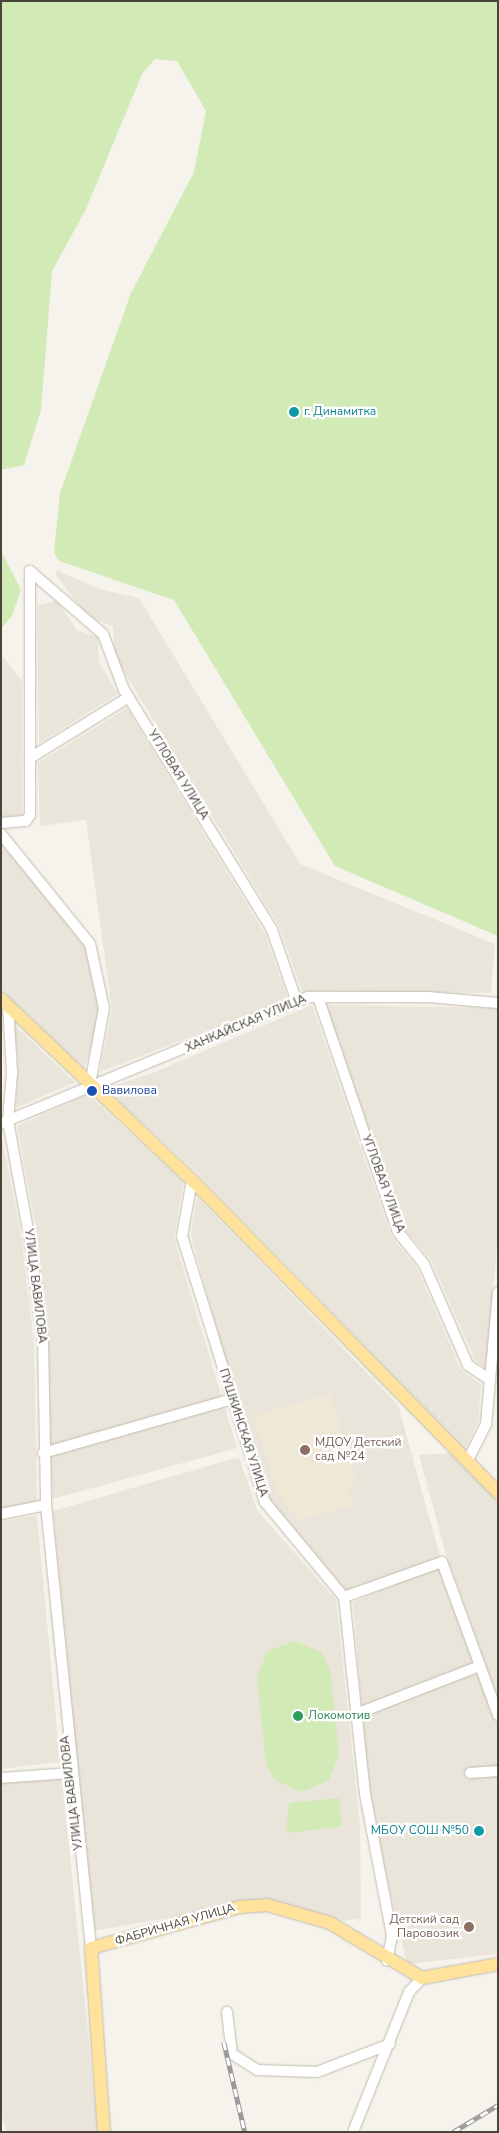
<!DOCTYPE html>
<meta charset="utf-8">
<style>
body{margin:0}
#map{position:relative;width:499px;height:2133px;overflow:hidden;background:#f6f3ec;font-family:"Nunito Sans",sans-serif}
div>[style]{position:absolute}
.residential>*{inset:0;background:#eae5da}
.education>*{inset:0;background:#efe8d6}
.green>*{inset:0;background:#d2eab5}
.roads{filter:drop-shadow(0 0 1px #c2bbae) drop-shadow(0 0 1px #c2bbae)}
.minor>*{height:10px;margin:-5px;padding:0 5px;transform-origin:5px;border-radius:5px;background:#fff}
.major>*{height:12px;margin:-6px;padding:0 6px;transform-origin:6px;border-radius:6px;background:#ffe39c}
.rail>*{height:4.5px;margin-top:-2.25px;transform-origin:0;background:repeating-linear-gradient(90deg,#fff 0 8px,#9a9a9a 0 16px);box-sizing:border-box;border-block:1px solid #9a9a9a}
.dots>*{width:14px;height:14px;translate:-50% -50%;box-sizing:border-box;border:2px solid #fff;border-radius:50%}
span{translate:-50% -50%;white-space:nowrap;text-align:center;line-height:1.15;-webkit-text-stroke:4.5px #fff;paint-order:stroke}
.culture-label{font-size:12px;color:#0d838f}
.left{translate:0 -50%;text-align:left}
.right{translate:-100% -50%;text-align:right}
.street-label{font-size:12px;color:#4b4439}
.transit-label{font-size:12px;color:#164399}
.education-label{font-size:12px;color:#785e54}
.leisure-label{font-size:12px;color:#27864d}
.frame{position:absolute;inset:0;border:2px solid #4b4439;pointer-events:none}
</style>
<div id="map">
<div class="residential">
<i style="clip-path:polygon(57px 570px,99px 589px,139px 598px,300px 864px,495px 944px,491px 993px,302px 991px,279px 926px,115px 657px,113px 626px,88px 617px,56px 575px)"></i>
<i style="clip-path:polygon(57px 601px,77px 630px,98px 637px,99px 662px,118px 694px,39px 743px,37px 605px)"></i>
<i style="clip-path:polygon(1px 654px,22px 681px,22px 817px,1px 817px)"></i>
<i style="clip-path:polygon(127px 708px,265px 934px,288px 999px,100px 1072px,112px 1010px,86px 820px,40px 826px,38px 763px)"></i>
<i style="clip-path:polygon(1px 845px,90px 943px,104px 1010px,84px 1068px,1px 990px)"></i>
<i style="clip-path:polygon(312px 1005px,391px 1236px,417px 1268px,461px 1370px,481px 1384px,478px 1422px,465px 1449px,198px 1174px,105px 1088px,150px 1074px)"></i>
<i style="clip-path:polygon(326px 1005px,498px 1008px,498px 1233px,487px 1370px,475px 1360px,431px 1260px,395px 1218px)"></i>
<i style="clip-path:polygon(11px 1022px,75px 1082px,16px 1108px,18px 1056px)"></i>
<i style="clip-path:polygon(88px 1094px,183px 1182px,174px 1238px,237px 1448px,53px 1499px,38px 1239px,17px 1126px)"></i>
<i style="clip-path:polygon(1px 1132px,22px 1242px,34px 1343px,37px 1502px,1px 1510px)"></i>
<i style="clip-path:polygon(197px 1197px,398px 1405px,441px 1560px,347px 1593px,271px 1502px,234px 1393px,191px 1235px)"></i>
<i style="clip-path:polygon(453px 1453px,498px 1496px,498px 1699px,446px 1555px,419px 1455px)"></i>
<i style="clip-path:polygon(239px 1457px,257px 1510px,336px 1600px,360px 1824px,361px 1919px,340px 1921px,263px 1901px,93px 1931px,53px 1511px)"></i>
<i style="clip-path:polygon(37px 1515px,60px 1762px,1px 1769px,1px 1522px)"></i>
<i style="clip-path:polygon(443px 1563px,498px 1717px,498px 1954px,407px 1964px,370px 1806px,353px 1602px)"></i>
<i style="clip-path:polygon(62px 1778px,98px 2132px,7px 2132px,1px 2113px,1px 1782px)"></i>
</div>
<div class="education">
<i style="clip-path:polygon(330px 1393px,356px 1484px,348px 1487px,353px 1505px,300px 1520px,278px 1495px,254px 1416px)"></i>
</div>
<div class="green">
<i style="clip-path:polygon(1px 1px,498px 1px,498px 936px,335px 866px,174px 600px,59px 561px,54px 553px,60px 493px,131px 293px,194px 172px,206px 111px,177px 61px,155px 59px,142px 74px,86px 209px,52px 271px,41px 410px,24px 465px,1px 470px)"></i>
<i style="clip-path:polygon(1px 551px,21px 590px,12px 616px,1px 629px)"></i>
<i style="clip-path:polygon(295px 1641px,321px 1652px,330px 1669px,339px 1755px,328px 1781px,301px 1792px,275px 1780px,266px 1764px,257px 1677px,268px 1651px)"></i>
<i style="clip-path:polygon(339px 1798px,342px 1826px,291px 1833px,286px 1830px,289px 1803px)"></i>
</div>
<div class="roads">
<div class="minor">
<i style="left:30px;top:571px;width:96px;rotate:40.8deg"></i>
<i style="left:103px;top:634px;width:60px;rotate:69.4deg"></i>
<i style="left:124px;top:690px;width:282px;rotate:58.3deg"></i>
<i style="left:272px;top:930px;width:76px;rotate:70.9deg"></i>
<i style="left:30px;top:758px;width:116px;rotate:-31.6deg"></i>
<i style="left:1px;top:823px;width:25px;rotate:-5deg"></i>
<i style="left:26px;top:821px;width:7px;rotate:-56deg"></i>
<i style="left:30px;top:815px;width:244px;rotate:-90deg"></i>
<i style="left:1px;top:834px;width:141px;rotate:51deg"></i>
<i style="left:90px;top:944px;width:66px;rotate:77.7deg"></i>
<i style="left:104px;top:1008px;width:77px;rotate:100.4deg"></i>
<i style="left:318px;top:997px;width:248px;rotate:71.2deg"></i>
<i style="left:398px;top:1232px;width:41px;rotate:50.9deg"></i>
<i style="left:424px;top:1264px;width:110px;rotate:66.5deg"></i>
<i style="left:468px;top:1365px;width:27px;rotate:34deg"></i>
<i style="left:8px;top:1005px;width:68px;rotate:86.6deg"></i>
<i style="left:12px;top:1073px;width:48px;rotate:94.8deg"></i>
<i style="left:8px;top:1121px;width:122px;rotate:79.6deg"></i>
<i style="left:30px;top:1241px;width:102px;rotate:82.7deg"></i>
<i style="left:43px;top:1342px;width:163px;rotate:88.9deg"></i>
<i style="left:46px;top:1505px;width:445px;rotate:84.2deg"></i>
<i style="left:2px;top:1123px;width:331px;rotate:-22.4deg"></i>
<i style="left:308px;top:997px;width:120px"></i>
<i style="left:428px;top:997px;width:70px;rotate:4.9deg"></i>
<i style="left:192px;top:1180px;width:57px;rotate:100.1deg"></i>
<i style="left:182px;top:1236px;width:279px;rotate:72.7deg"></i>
<i style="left:265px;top:1502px;width:124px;rotate:50.3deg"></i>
<i style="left:344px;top:1597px;width:198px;rotate:83.9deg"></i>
<i style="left:365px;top:1794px;width:145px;rotate:79.2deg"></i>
<i style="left:392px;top:1936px;width:25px;rotate:102deg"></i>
<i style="left:43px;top:1453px;width:197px;rotate:-15.9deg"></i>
<i style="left:467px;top:1462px;width:42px;rotate:-63.4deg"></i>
<i style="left:486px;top:1424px;width:132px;rotate:-84.8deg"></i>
<i style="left:1px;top:1514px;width:46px;rotate:-11.3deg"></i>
<i style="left:344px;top:1597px;width:104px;rotate:-19.7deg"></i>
<i style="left:442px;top:1562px;width:163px;rotate:69.9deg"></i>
<i style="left:356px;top:1714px;width:133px;rotate:-21.2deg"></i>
<i style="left:470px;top:1773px;width:28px;rotate:-4deg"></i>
<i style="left:1px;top:1778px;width:68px;rotate:-4.2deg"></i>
<i style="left:227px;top:2012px;width:42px;rotate:83.2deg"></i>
<i style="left:232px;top:2054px;width:31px;rotate:32deg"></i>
<i style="left:258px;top:2070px;width:59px;rotate:1.9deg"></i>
<i style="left:317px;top:2072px;width:78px;rotate:-21deg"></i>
<i style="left:353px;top:2132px;width:151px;rotate:-68.2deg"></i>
<i style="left:409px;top:1992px;width:19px;rotate:-47deg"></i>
</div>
<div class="major">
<i style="left:1px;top:999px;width:263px;rotate:43.5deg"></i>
<i style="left:192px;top:1180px;width:438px;rotate:45.6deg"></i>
<i style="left:104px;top:2132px;width:184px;rotate:-94deg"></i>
<i style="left:91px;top:1948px;width:155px;rotate:-15.4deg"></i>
<i style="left:240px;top:1907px;width:27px;rotate:-4deg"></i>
<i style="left:267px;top:1905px;width:66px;rotate:15.9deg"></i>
<i style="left:330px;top:1923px;width:107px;rotate:30.9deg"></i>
<i style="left:422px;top:1978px;width:77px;rotate:-10.4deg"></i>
</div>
</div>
<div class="rail">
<i style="left:224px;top:2042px;width:92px;rotate:76.9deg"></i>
<i style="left:453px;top:2132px;width:52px;rotate:-31deg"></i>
</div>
<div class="dots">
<i style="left:294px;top:412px;background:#0f9aa8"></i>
<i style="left:92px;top:1091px;background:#1a4fb4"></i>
<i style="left:305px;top:1450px;background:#8d6e63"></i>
<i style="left:298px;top:1716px;background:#2e9e5b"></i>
<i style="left:479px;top:1831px;background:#0f9aa8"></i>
<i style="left:469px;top:1927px;background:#8d6e63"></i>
</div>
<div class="culture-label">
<span class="left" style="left:304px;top:412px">г. Динамитка</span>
<span class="right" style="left:469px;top:1831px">МБОУ СОШ №50</span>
</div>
<div class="street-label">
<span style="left:178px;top:775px;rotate:58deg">УГЛОВАЯ УЛИЦА</span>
<span style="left:246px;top:1024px;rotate:-23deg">ХАНКАЙСКАЯ УЛИЦА</span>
<span style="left:383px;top:1184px;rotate:70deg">УГЛОВАЯ УЛИЦА</span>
<span style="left:35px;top:1286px;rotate:83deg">УЛИЦА ВАВИЛОВА</span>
<span style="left:243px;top:1433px;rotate:72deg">ПУШКИНСКАЯ УЛИЦА</span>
<span style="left:72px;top:1793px;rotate:-97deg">УЛИЦА ВАВИЛОВА</span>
<span style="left:175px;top:1925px;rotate:-16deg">ФАБРИЧНАЯ УЛИЦА</span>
</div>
<div class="transit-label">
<span class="left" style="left:102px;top:1091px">Вавилова</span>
</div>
<div class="education-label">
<span class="left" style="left:315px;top:1450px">МДОУ Детский<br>сад №24</span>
<span class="right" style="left:459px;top:1927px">Детский сад<br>Паровозик</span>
</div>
<div class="leisure-label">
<span class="left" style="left:308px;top:1716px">Локомотив</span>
</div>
<div class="frame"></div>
</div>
